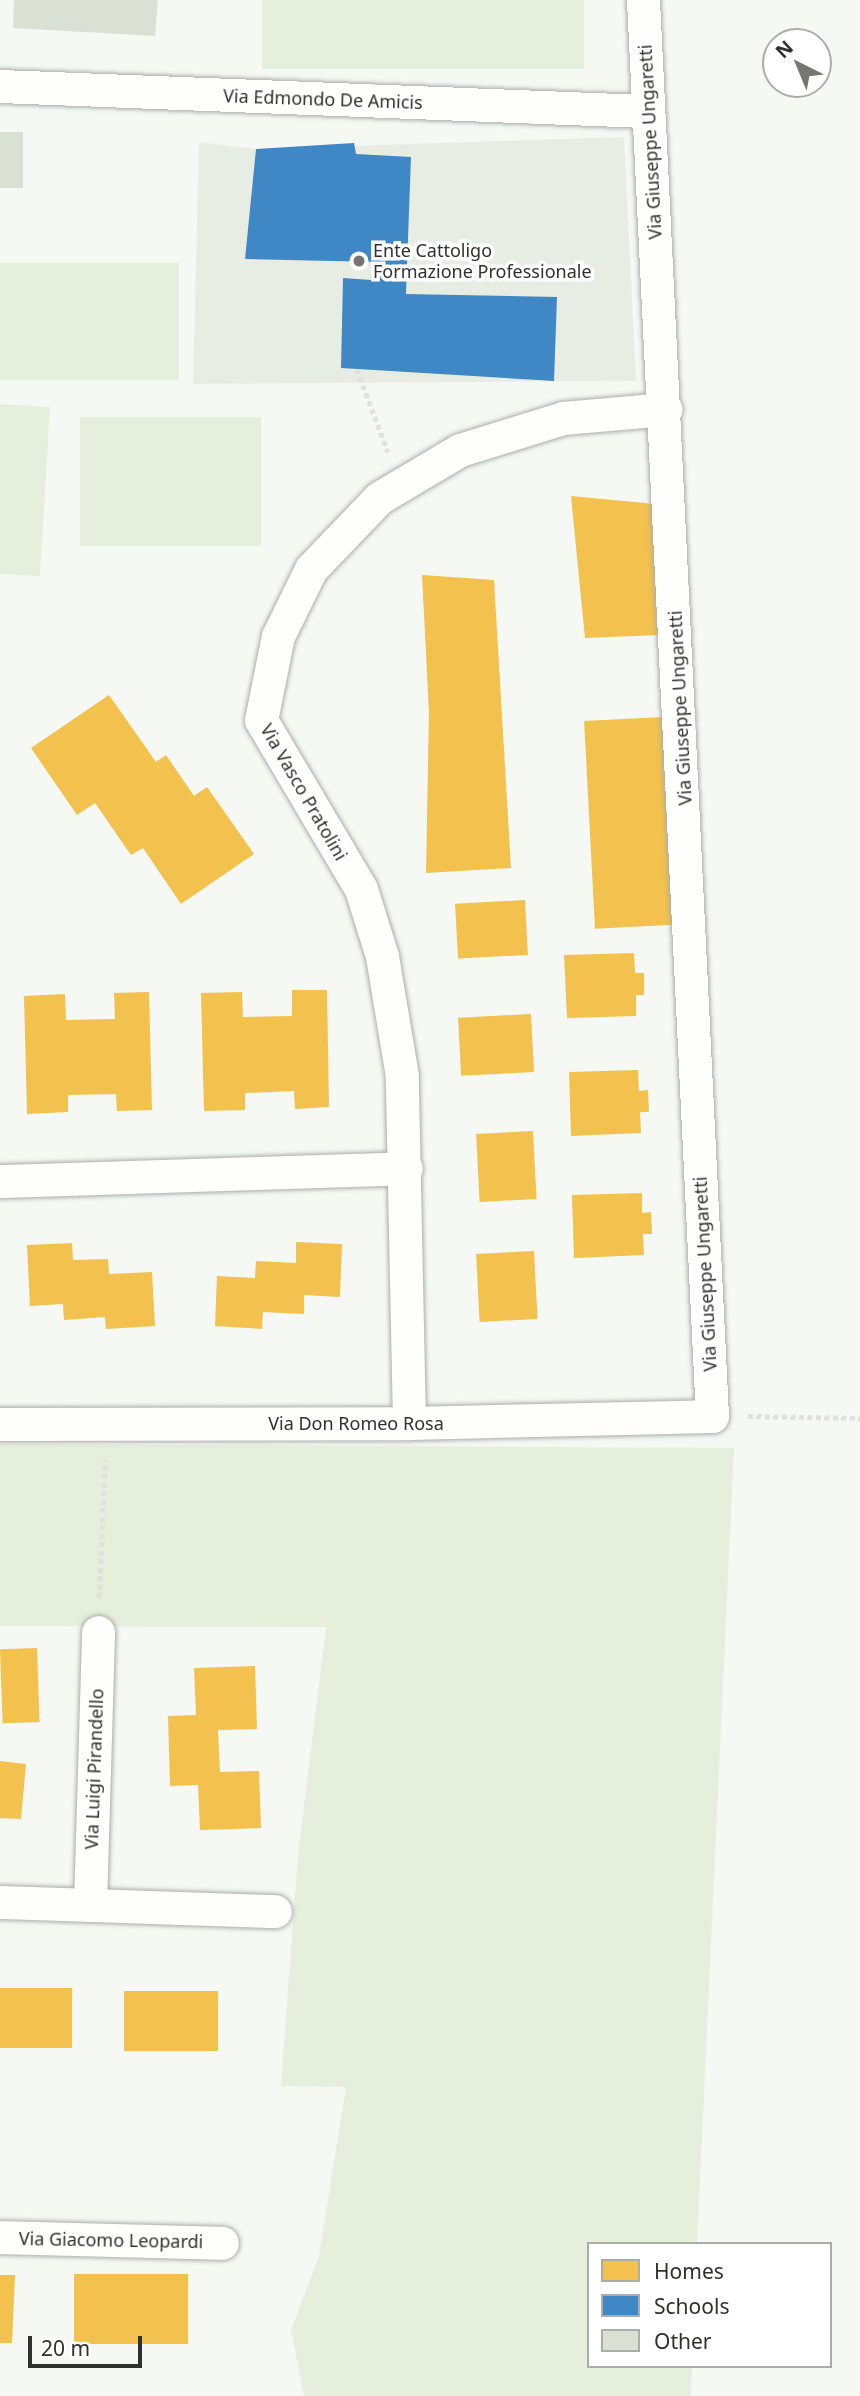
<!DOCTYPE html>
<html>
<head>
<meta charset="utf-8">
<style>
  body { margin:0 }
  #map { position:relative; width:860px; height:2396px; overflow:hidden; background:#f6f8f4; font-family:"Noto Sans",sans-serif }
  div>[style] { position:absolute }
  .built>* { inset:0; background:#e8ede3 }
  .green>* { inset:0; background:#e6efdb; transform-origin:0 0 }
  .homes>* { inset:0; background:#f2c14e; transform-origin:0 0 }
  .schools>* { inset:0; background:#3f88c5 }
  .building>* { inset:0; background:#dbe0d5; transform-origin:0 0 }
  .path>* { height:4.5px; margin-top:-2.25px; transform-origin:0; background:repeating-linear-gradient(90deg,#e0e0e0 0 5px,transparent 0 8.5px) }
  .roads { filter:drop-shadow(0 0 2px #acadaa) drop-shadow(0 0 2px #acadaa) }
  .street>* { height:33px; margin:-16.5px; padding:0 16.5px; transform-origin:16.5px; border-radius:16.5px; background:#fefefd }
  .dots>* { width:19px; height:19px; translate:-50% -50%; box-sizing:border-box; border:4px solid #fff; border-radius:50% }
  span { translate:-50% -50%; white-space:nowrap; text-align:center; line-height:1.15; -webkit-text-stroke:7px #fff; paint-order:stroke }
  .street-label { font-size:18px; color:#30312e }
  .poi-label { font-size:18px; color:#30312e }
  .left { translate:0 -50%; text-align:left }
  .legend { position:absolute; left:587px; top:2242px; width:245px; height:126px; box-sizing:border-box; background:#fff; border:2px solid #acadab; margin:0; padding:9px 12px; list-style:none; font-size:21px; color:#30312e }
  .legend li { display:flex; align-items:center; gap:14px; height:35px }
  .legend b { width:35px; border:2px solid #acadab }
  .north { position:absolute; left:762px; top:28px; width:70px; height:70px; box-sizing:border-box; background:#fff; border:2px solid #acadab; border-radius:50%; rotate:317deg; font-size:19px; font-weight:700; line-height:28px; text-align:center; color:#30312e }
  .north::after { content:''; display:block; margin:auto; width:24px; height:32px; background:#757773; clip-path:polygon(50% 0,100% 100%,50% 72%,0 100%) }
  .scale { position:absolute; left:28px; top:2336px; width:114px; height:32px; box-sizing:border-box; border:4px solid #30312e; border-top:0; padding-left:9px; font-size:21px; line-height:24px; white-space:nowrap; color:#30312e; -webkit-text-stroke:5px #fff; paint-order:stroke }
</style>
</head>
<body>
<div id="map">
  <div class="built">
    <i style="clip-path:polygon(624px 137px,636px 381px,193px 384px,199px 142px,256px 149px)"></i>
  </div>
  <div class="green">
    <i style="left:262px;top:0;width:322px;height:69px"></i>
    <i style="left:0;top:263px;width:179px;height:117px"></i>
    <i style="clip-path:polygon(0 404px,50px 407px,40px 576px,0 574px)"></i>
    <i style="left:80px;top:417px;width:181px;height:129px"></i>
    <i style="clip-path:polygon(0 1444px,734px 1448px,697px 2244px,589px 2244px,589px 2366px,692px 2366px,691px 2396px,304px 2396px,291px 2330px,319px 2256px,346px 2087px,281px 2086px,298px 1855px,326px 1627px,0 1626px)"></i>
  </div>
  <div class="homes">
    <i style="clip-path:polygon(571px 496px,655px 504px,659px 635px,585px 638px)"></i>
    <i style="clip-path:polygon(422px 575px,494px 580px,511px 868px,426px 873px,429px 713px)"></i>
    <i style="clip-path:polygon(109px 695px,156px 762px,166px 755px,194px 796px,207px 787px,254px 854px,181px 904px,143px 848px,131px 855px,95px 803px,77px 815px,31px 748px)"></i>
    <i style="left:662px;top:717px;width:208px;height:78px;rotate:87deg"></i>
    <i style="left:525px;top:900px;width:55px;height:70px;rotate:87deg"></i>
    <i style="clip-path:polygon(634px 953px,635px 973px,644px 973px,644px 995px,636px 995px,636px 1016px,567px 1018px,564px 955px)"></i>
    <i style="clip-path:polygon(292px 990px,327px 990px,329px 1107px,295px 1109px,294px 1091px,245px 1093px,245px 1110px,204px 1111px,201px 993px,242px 992px,243px 1017px,292px 1016px)"></i>
    <i style="clip-path:polygon(149px 992px,152px 1110px,117px 1111px,116px 1094px,68px 1095px,68px 1112px,27px 1114px,24px 996px,65px 994px,66px 1020px,115px 1019px,114px 993px)"></i>
    <i style="left:531px;top:1014px;width:58px;height:73px;rotate:87deg"></i>
    <i style="clip-path:polygon(638px 1070px,639px 1091px,648px 1090px,649px 1112px,640px 1112px,641px 1133px,571px 1136px,569px 1072px)"></i>
    <i style="left:533px;top:1131px;width:68px;height:57px;rotate:87deg"></i>
    <i style="clip-path:polygon(642px 1193px,642px 1213px,651px 1212px,652px 1234px,643px 1234px,644px 1255px,574px 1258px,572px 1195px)"></i>
    <i style="clip-path:polygon(296px 1242px,342px 1244px,340px 1297px,304px 1295px,304px 1314px,263px 1312px,262px 1329px,215px 1326px,217px 1276px,255px 1278px,256px 1261px,296px 1263px)"></i>
    <i style="clip-path:polygon(72px 1243px,73px 1260px,108px 1259px,109px 1274px,152px 1272px,155px 1326px,106px 1329px,105px 1317px,64px 1320px,63px 1304px,30px 1306px,27px 1245px)"></i>
    <i style="left:534px;top:1251px;width:68px;height:58px;rotate:87deg"></i>
    <i style="left:37px;top:1648px;width:74px;height:37px;rotate:88deg"></i>
    <i style="clip-path:polygon(255px 1666px,257px 1729px,218px 1730px,220px 1772px,259px 1771px,261px 1828px,200px 1830px,198px 1785px,170px 1786px,168px 1716px,196px 1715px,194px 1668px)"></i>
    <i style="clip-path:polygon(0 1761px,26px 1764px,21px 1819px,0 1818px)"></i>
    <i style="left:72px;top:1988px;width:60px;height:72px;rotate:90deg"></i>
    <i style="left:218px;top:1991px;width:60px;height:94px;rotate:90deg"></i>
    <i style="left:74px;top:2274px;width:114px;height:70px"></i>
    <i style="clip-path:polygon(0 2275px,15px 2275px,12px 2343px,0 2343px)"></i>
  </div>
  <div class="schools">
    <i style="clip-path:polygon(354px 143px,356px 154px,411px 157px,406px 294px,557px 297px,554px 381px,341px 368px,343px 278px,371px 280px,377px 262px,245px 259px,256px 149px)"></i>
  </div>
  <div class="building">
    <i style="clip-path:polygon(14px 0,158px 0,155px 36px,13px 28px)"></i>
    <i style="left:0;top:132px;width:23px;height:56px"></i>
  </div>
  <div class="path">
    <i style="left:357px;top:369px;width:89px;rotate:69.5deg"></i>
    <i style="left:748px;top:1416px;width:112px;rotate:1deg"></i>
    <i style="left:99px;top:1598px;width:138px;rotate:-87.5deg"></i>
  </div>
  <div class="roads">
    <div class="street">
      <i style="left:0;top:86px;width:646px;rotate:2.22deg"></i>
      <i style="left:0;top:1181px;width:406px;rotate:-1.8deg"></i>
      <i style="left:409px;top:1423px;width:347px;rotate:-91.2deg"></i>
      <i style="left:402px;top:1076px;width:122px;rotate:-99.5deg"></i>
      <i style="left:382px;top:956px;width:70px;rotate:-107.4deg"></i>
      <i style="left:361px;top:889px;width:196px;rotate:-120.6deg"></i>
      <i style="left:261px;top:720px;width:86px;rotate:-78.6deg"></i>
      <i style="left:278px;top:636px;width:75px;rotate:-63.8deg"></i>
      <i style="left:311px;top:569px;width:98px;rotate:-46.2deg"></i>
      <i style="left:379px;top:498px;width:94px;rotate:-30.7deg"></i>
      <i style="left:460px;top:450px;width:108px;rotate:-17.3deg"></i>
      <i style="left:563px;top:418px;width:103px;rotate:-5deg"></i>
      <i style="left:0;top:1424px;width:409px;rotate:-0.1deg"></i>
      <i style="left:409px;top:1423px;width:303px;rotate:-1.3deg"></i>
      <i style="left:712px;top:1416px;width:1418px;rotate:-92.79deg"></i>
      <i style="left:0;top:1902px;width:275px;rotate:1.9deg"></i>
      <i style="left:90px;top:1905px;width:273px;rotate:-88.3deg"></i>
      <i style="left:0;top:2237px;width:222px;rotate:1.5deg"></i>
    </div>
  </div>
  <div class="dots">
    <i style="left:359px;top:261px;background:#757773"></i>
  </div>
  <div class="street-label">
    <span style="left:323px;top:99px;rotate:2deg">Via Edmondo De Amicis</span>
    <span style="left:650px;top:142px;rotate:-93deg">Via Giuseppe Ungaretti</span>
    <span style="left:680px;top:708px;rotate:-93deg">Via Giuseppe Ungaretti</span>
    <span style="left:304px;top:792px;rotate:60deg">Via Vasco Pratolini</span>
    <span style="left:705px;top:1274px;rotate:-93deg">Via Giuseppe Ungaretti</span>
    <span style="left:356px;top:1423px">Via Don Romeo Rosa</span>
    <span style="left:94px;top:1769px;rotate:-88deg">Via Luigi Pirandello</span>
    <span style="left:111px;top:2240px;rotate:1deg">Via Giacomo Leopardi</span>
  </div>
  <div class="poi-label">
    <span class="left" style="left:373px;top:261px">Ente Cattoligo<br>Formazione Professionale</span>
  </div>
  <ul class="legend">
  <li><b style="height:19px;background:#f2c14e"></b>Homes</li>
  <li><b style="height:19px;background:#3f88c5"></b>Schools</li>
  <li><b style="height:19px;background:#dbe0d5"></b>Other</li>
  </ul>
  <div class="north">N</div>
  <div class="scale">20 m</div>
</div>
</body>
</html>
